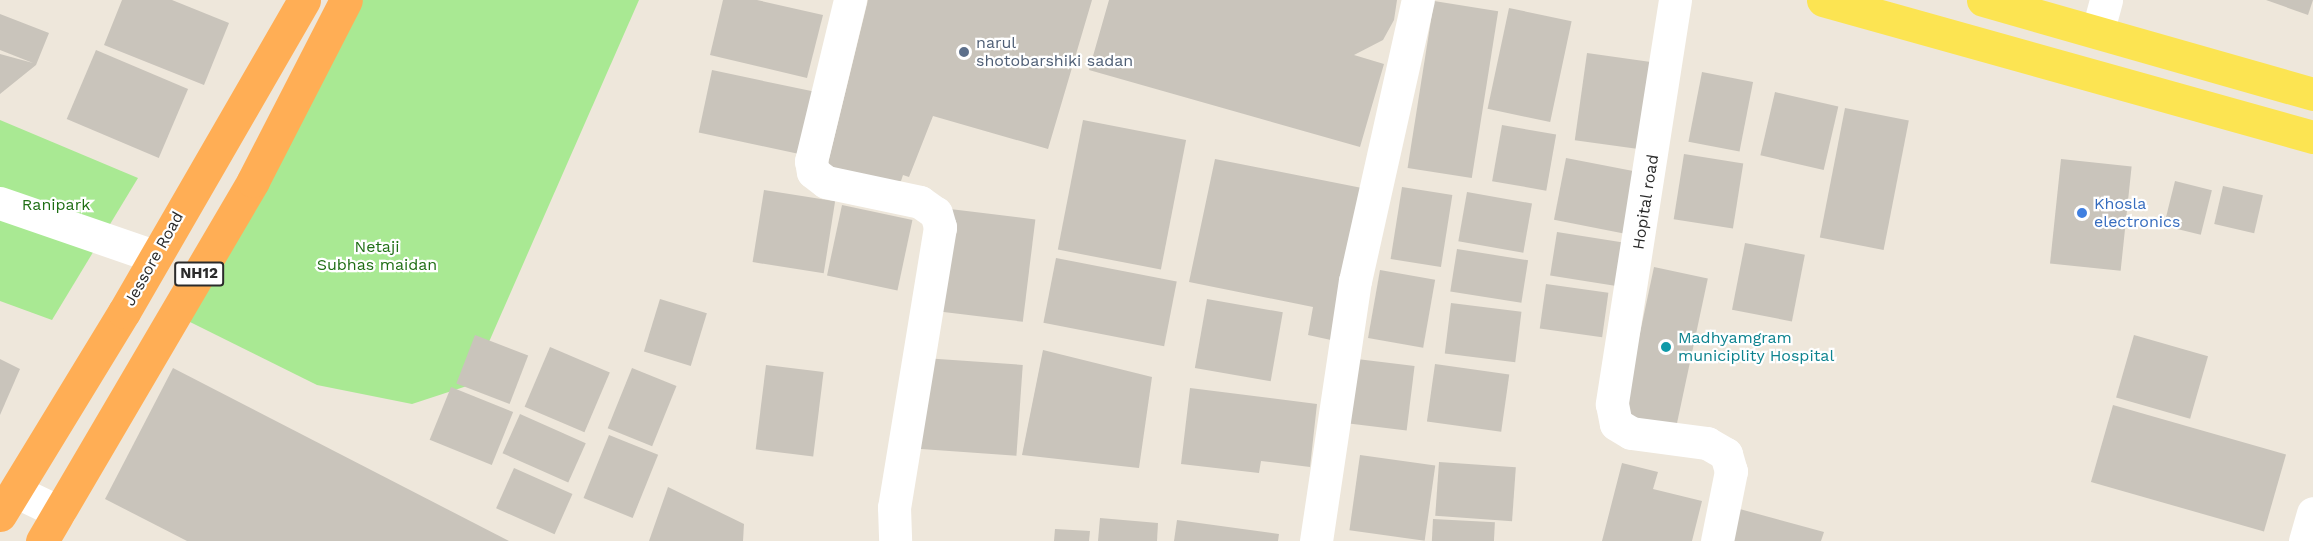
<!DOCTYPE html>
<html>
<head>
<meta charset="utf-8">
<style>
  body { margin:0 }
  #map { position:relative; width:2313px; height:541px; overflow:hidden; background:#eee7db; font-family:"Work Sans",sans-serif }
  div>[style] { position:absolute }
  .green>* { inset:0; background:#a9e993 }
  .building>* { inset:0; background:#c9c4bb; transform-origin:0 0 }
  .minor>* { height:33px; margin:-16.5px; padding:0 16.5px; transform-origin:16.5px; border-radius:16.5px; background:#fff }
  .major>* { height:33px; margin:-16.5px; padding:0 16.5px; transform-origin:16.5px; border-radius:16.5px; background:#fce452 }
  .highway>* { height:33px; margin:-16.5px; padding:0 16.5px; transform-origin:16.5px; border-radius:16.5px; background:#ffae55 }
  .dots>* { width:16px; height:16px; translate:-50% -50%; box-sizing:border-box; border:3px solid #fff; border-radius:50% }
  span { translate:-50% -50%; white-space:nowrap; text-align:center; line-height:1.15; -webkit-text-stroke:4.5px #fff; paint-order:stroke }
  .shield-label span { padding:2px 4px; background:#fff; border:2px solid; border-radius:4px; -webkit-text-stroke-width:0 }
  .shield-label { font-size:15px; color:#2b2b2b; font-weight:700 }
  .service-label { font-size:16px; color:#4e5e75 }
  .left { translate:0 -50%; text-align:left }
  .street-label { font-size:16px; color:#2b2b2b }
  .shop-label { font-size:16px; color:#366cbe }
  .park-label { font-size:16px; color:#1f6e14 }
  .culture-label { font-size:16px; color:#0d838f }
</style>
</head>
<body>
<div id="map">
  <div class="green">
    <i style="clip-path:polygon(359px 0,639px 0,470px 385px,412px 404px,317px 385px,188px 321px)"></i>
    <i style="clip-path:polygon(0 120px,138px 178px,52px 320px,0 301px)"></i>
  </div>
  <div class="building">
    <i style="clip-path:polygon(122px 0,172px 0,229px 23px,204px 85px,104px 45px)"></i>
    <i style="clip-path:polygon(723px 0,757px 0,823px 15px,807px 78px,710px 55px)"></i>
    <i style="clip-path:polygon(868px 0,1092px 0,1048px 149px,933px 116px,909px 177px,903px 175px,901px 181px,886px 183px,827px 167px)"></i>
    <i style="clip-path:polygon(1109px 0,1397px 0,1394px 20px,1383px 40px,1354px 55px,1384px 64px,1360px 147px,1089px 70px)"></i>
    <i style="clip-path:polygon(2266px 0,2313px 0,2308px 15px)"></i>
    <i style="left:1434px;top:1px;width:65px;height:169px;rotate:9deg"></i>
    <i style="left:1509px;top:8px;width:64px;height:103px;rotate:12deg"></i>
    <i style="clip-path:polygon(0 14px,49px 33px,36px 65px,0 94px,0 54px,33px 63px,0 50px)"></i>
    <i style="left:96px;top:50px;width:100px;height:75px;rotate:23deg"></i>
    <i style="left:1587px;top:53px;width:68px;height:88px;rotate:8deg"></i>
    <i style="left:712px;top:70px;width:104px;height:64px;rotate:12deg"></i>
    <i style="left:1702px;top:72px;width:52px;height:71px;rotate:11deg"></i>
    <i style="left:1775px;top:92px;width:65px;height:65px;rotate:13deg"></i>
    <i style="left:1845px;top:108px;width:65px;height:132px;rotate:11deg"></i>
    <i style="left:1083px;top:120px;width:105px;height:132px;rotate:11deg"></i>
    <i style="left:1502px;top:125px;width:55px;height:57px;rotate:10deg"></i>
    <i style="left:1684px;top:154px;width:60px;height:66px;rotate:9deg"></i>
    <i style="left:1566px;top:158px;width:75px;height:63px;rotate:11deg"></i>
    <i style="clip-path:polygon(1215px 159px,1362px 188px,1331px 340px,1308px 335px,1313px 307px,1189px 282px)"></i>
    <i style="left:2061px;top:159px;width:71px;height:105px;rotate:6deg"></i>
    <i style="left:2175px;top:181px;width:38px;height:46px;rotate:14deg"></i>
    <i style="left:2223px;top:186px;width:41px;height:39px;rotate:13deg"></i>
    <i style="left:1402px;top:187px;width:51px;height:73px;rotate:9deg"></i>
    <i style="left:764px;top:190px;width:72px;height:73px;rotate:9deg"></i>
    <i style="left:1467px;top:192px;width:66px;height:50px;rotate:10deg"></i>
    <i style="left:842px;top:205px;width:72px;height:72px;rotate:12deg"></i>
    <i style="left:950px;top:209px;width:86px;height:103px;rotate:7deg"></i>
    <i style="left:1557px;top:232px;width:67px;height:44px;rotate:9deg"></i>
    <i style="left:1745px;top:243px;width:61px;height:68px;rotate:11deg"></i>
    <i style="left:1457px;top:249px;width:72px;height:43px;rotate:9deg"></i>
    <i style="left:1056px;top:258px;width:123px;height:66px;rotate:11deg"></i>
    <i style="left:1654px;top:267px;width:55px;height:152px;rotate:12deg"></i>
    <i style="left:1380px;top:270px;width:56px;height:69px;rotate:10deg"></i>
    <i style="left:1546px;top:284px;width:63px;height:45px;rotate:8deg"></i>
    <i style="left:660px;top:299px;width:49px;height:55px;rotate:17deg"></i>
    <i style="left:1207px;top:299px;width:77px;height:70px;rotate:10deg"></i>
    <i style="left:1451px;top:303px;width:71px;height:51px;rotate:7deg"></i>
    <i style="left:475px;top:335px;width:57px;height:52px;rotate:21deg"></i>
    <i style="left:2134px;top:335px;width:77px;height:65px;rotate:16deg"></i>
    <i style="left:550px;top:347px;width:65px;height:65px;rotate:23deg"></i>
    <i style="clip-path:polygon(1043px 350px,1152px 377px,1139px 468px,1022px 455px)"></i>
    <i style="left:924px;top:358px;width:99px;height:91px;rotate:4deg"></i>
    <i style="clip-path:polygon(0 359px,20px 369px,0 415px)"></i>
    <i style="left:1357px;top:359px;width:58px;height:65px;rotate:7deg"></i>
    <i style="left:1435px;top:364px;width:75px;height:58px;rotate:8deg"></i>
    <i style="left:766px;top:365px;width:58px;height:85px;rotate:7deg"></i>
    <i style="clip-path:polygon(173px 368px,509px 541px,187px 541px,105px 499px)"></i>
    <i style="left:632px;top:368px;width:48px;height:65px;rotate:22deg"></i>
    <i style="left:451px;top:387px;width:67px;height:57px;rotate:22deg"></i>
    <i style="clip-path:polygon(1190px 388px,1317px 404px,1310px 467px,1261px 461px,1259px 473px,1181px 464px)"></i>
    <i style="left:2113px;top:405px;width:180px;height:80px;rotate:16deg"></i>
    <i style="left:520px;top:414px;width:72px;height:43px;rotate:24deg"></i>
    <i style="left:609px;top:435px;width:53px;height:68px;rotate:22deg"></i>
    <i style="left:1360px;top:455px;width:76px;height:76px;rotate:8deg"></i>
    <i style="left:1439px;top:462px;width:77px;height:54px;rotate:4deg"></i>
    <i style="clip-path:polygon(1622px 463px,1658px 472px,1653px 489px,1702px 501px,1692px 541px,1602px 541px)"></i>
    <i style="left:514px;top:468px;width:64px;height:44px;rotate:24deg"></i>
    <i style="clip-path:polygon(668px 487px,744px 524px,743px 541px,649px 541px)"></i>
    <i style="clip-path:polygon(1736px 508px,1824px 532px,1821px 541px,1727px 541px)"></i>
    <i style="clip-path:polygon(1100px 518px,1158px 523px,1157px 541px,1098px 541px)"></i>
    <i style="left:1433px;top:519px;width:62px;height:22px;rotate:3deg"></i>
    <i style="clip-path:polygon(1177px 520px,1279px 534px,1278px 541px,1174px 541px)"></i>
    <i style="clip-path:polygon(1055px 529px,1090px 531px,1089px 541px,1054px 541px)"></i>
  </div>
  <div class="minor">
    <i style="left:850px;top:0;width:166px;rotate:103.6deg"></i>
    <i style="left:811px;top:161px;width:11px;rotate:80deg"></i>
    <i style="left:813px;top:172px;width:16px;rotate:38deg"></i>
    <i style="left:826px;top:182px;width:96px;rotate:12deg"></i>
    <i style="left:920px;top:202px;width:19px;rotate:35deg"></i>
    <i style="left:936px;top:213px;width:15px;rotate:74deg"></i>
    <i style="left:940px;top:227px;width:284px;rotate:99.3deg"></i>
    <i style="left:894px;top:507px;width:34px;rotate:88deg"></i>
    <i style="left:1675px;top:0;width:409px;rotate:98.9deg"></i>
    <i style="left:1612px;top:404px;width:20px;rotate:79deg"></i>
    <i style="left:1616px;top:424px;width:17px;rotate:31deg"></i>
    <i style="left:1631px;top:433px;width:77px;rotate:7.5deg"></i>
    <i style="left:1707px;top:443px;width:22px;rotate:30deg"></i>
    <i style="left:1726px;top:454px;width:18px;rotate:74deg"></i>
    <i style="left:1731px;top:471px;width:71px;rotate:101.3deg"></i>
    <i style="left:2098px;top:30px;width:31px;rotate:-75deg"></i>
    <i style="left:0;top:203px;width:163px;rotate:19deg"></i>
    <i style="left:15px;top:491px;width:49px;rotate:25.5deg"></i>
    <i style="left:1316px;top:541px;width:263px;rotate:-81.5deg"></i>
    <i style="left:1355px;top:281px;width:288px;rotate:-77.4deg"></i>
    <i style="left:2305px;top:541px;width:29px;rotate:-74deg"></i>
  </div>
  <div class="major">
    <i style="left:1823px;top:0;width:509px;rotate:15.62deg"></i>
    <i style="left:1983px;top:0;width:343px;rotate:15.9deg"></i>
  </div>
  <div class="highway">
    <i style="left:0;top:515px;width:238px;rotate:-58.6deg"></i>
    <i style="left:124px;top:312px;width:360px;rotate:-60deg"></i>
    <i style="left:42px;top:541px;width:417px;rotate:-59.6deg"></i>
    <i style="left:253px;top:181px;width:203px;rotate:-62.8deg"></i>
  </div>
  <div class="dots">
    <i style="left:964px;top:52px;background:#5c6f8a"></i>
    <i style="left:2082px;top:213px;background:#3f7fe0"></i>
    <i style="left:1666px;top:347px;background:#0f9aa8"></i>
  </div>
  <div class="shield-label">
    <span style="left:199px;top:274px">NH12</span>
  </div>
  <div class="service-label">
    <span class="left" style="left:976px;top:52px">narul<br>shotobarshiki sadan</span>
  </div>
  <div class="street-label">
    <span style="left:1646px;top:202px;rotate:-81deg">Hopital road</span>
    <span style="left:154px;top:259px;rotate:-61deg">Jessore Road</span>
  </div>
  <div class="shop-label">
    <span class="left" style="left:2094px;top:213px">Khosla<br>electronics</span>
  </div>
  <div class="park-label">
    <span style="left:56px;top:205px">Ranipark</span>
    <span style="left:377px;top:256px">Netaji<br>Subhas maidan</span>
  </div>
  <div class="culture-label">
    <span class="left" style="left:1678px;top:347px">Madhyamgram<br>municiplity Hospital</span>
  </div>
</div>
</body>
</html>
